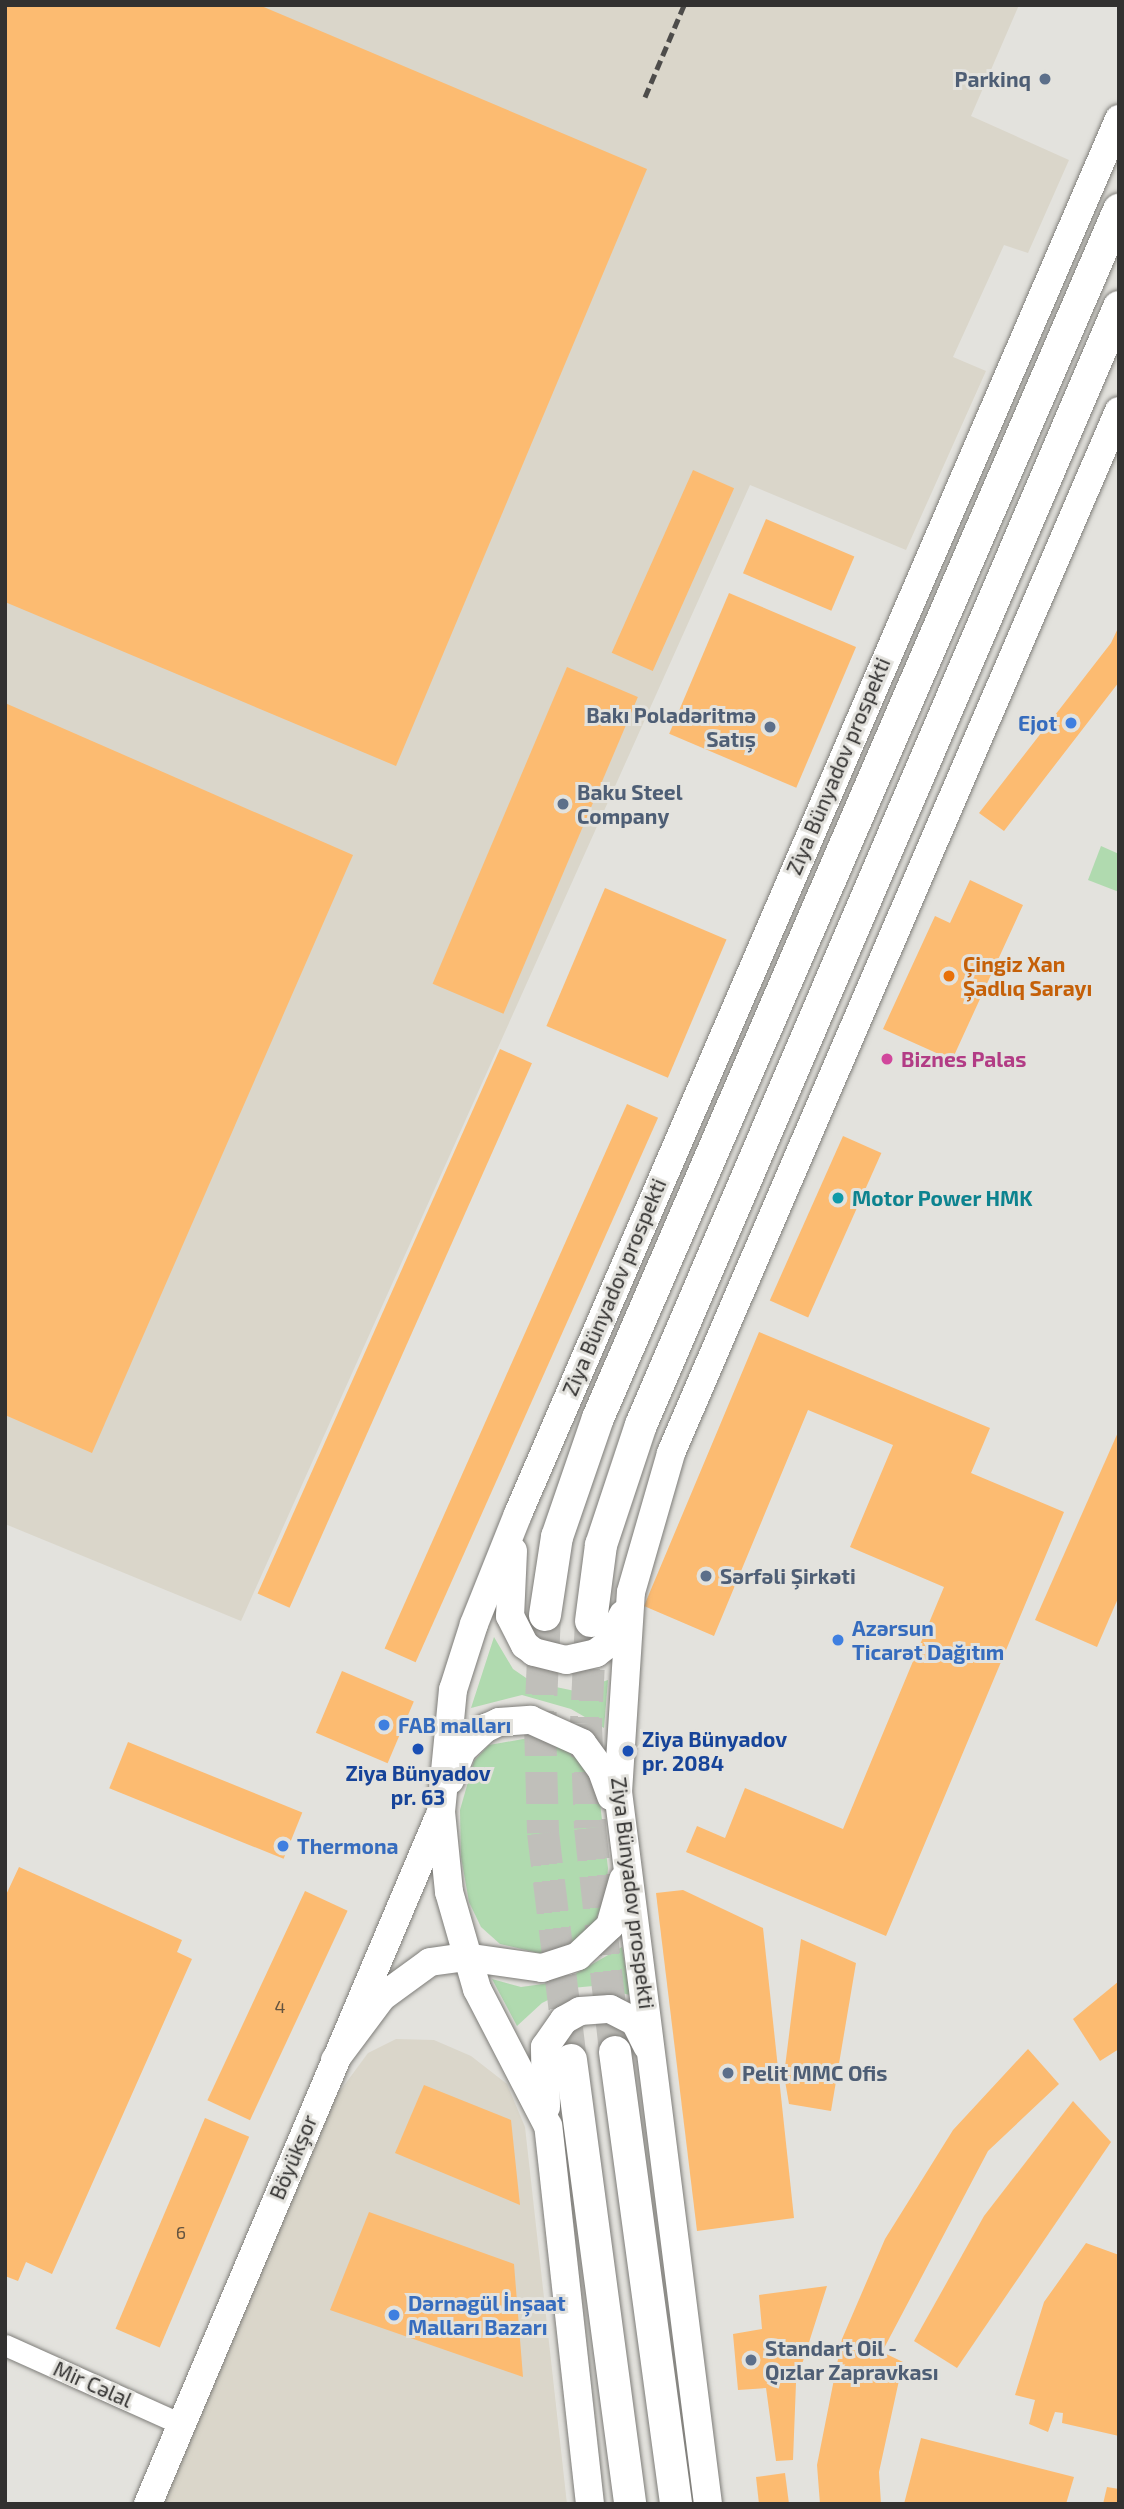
<!DOCTYPE html>
<html>
<head>
<meta charset="utf-8">
<style>
  body { margin:0 }
  #map { position:relative; width:1124px; height:2509px; overflow:hidden; background:#e3e2dd; font-family:"Exo 2",sans-serif }
  div>[style] { position:absolute }
  .built>* { inset:0; background:#dad6ca }
  .green>* { inset:0; background:#b0daaf }
  .building>* { inset:0; background:#fcbb71; transform-origin:0 0 }
  .primary-tunnel>* { height:32px; margin-top:-16px; transform-origin:0; background:repeating-linear-gradient(90deg,#c0bfba 0 32px,transparent 0 48px) }
  .roads { filter:drop-shadow(0 0 2px #7e7d79) drop-shadow(0 0 2px #7e7d79) }
  .street>* { height:21px; margin:-10.5px; padding:0 10.5px; transform-origin:10.5px; border-radius:10.5px; background:#fff }
  .secondary>* { height:28px; margin:-14px; padding:0 14px; transform-origin:14px; border-radius:14px; background:#fff }
  .primary>* { height:32px; margin:-16px; padding:0 16px; transform-origin:16px; border-radius:16px; background:#fff }
  .rail>* { height:5px; margin-top:-2.5px; transform-origin:0; background:repeating-linear-gradient(90deg,#4d4c4a 0 10px,transparent 0 15px) }
  .dots>* { width:19px; height:19px; translate:-50% -50%; box-sizing:border-box; border:4px solid #e3e2dd; border-radius:50% }
  span { translate:-50% -50%; white-space:nowrap; text-align:center; line-height:1.15; -webkit-text-stroke:6px #e3e2dd; paint-order:stroke }
  .number-label { font-size:18px; color:#645440 }
  .number-label span { -webkit-text-stroke-width:0 }
  .service-label { font-size:21px; color:#4e5e75; font-weight:700 }
  .right { translate:-100% -50%; text-align:right }
  .left { translate:0 -50%; text-align:left }
  .shop-label { font-size:21px; color:#366cbe; font-weight:700 }
  .street-label { font-size:21px; color:#323130 }
  .food-label { font-size:21px; color:#c56008; font-weight:700 }
  .hotel-label { font-size:21px; color:#b23c85; font-weight:700 }
  .culture-label { font-size:21px; color:#0d838f; font-weight:700 }
  .transit-label { font-size:21px; color:#164399; font-weight:700 }
  .frame { position:absolute; inset:0; border:7px solid #323130; pointer-events:none }
</style>
</head>
<body>
<div id="map">
  <div class="built">
    <i style="clip-path:polygon(5px 5px,1019px 5px,971px 116px,1069px 160px,1028px 253px,1004px 245px,953px 357px,986px 371px,906px 550px,750px 485px,241px 1621px,5px 1524px)"></i>
    <i style="clip-path:polygon(396px 2039px,434px 2040px,471px 2056px,507px 2084px,525px 2127px,567px 2504px,163px 2504px,329px 2106px,368px 2053px)"></i>
  </div>
  <div class="green">
    <i style="clip-path:polygon(1101px 846px,1119px 854px,1119px 892px,1088px 880px)"></i>
    <i style="clip-path:polygon(494px 1637px,513px 1669px,532px 1682px,575px 1691px,608px 1680px,604px 1728px,571px 1709px,522px 1695px,471px 1708px)"></i>
    <i style="clip-path:polygon(540px 1736px,573px 1750px,591px 1773px,599px 1795px,608px 1868px,606px 1893px,594px 1925px,581px 1941px,543px 1954px,500px 1944px,481px 1927px,469px 1902px,461px 1857px,460px 1810px,474px 1761px,489px 1745px)"></i>
    <i style="clip-path:polygon(622px 1947px,630px 1995px,593px 1986px,572px 1988px,542px 2003px,517px 2026px,492px 1979px,521px 1987px,543px 1984px,570px 1977px)"></i>
  </div>
  <div class="building">
    <i style="clip-path:polygon(5px 5px,259px 5px,647px 169px,396px 766px,5px 602px)"></i>
    <i style="left:693px;top:470px;width:45px;height:200px;rotate:24deg"></i>
    <i style="left:766px;top:519px;width:96px;height:59px;rotate:23deg"></i>
    <i style="left:729px;top:593px;width:138px;height:153px;rotate:23deg"></i>
    <i style="clip-path:polygon(1119px 626px,1119px 682px,1004px 831px,979px 813px,1111px 643px)"></i>
    <i style="left:567px;top:667px;width:77px;height:344px;rotate:23deg"></i>
    <i style="clip-path:polygon(5px 703px,353px 855px,92px 1453px,5px 1415px)"></i>
    <i style="clip-path:polygon(970px 880px,1023px 905px,952px 1060px,883px 1029px,935px 916px,950px 923px)"></i>
    <i style="left:605px;top:888px;width:132px;height:150px;rotate:23deg"></i>
    <i style="left:500px;top:1049px;width:35px;height:596px;rotate:24deg"></i>
    <i style="left:627px;top:1104px;width:34px;height:596px;rotate:24deg"></i>
    <i style="left:843px;top:1136px;width:42px;height:180px;rotate:24deg"></i>
    <i style="clip-path:polygon(759px 1332px,990px 1428px,971px 1473px,1064px 1512px,886px 1936px,686px 1852px,697px 1826px,725px 1838px,745px 1788px,843px 1829px,944px 1587px,850px 1547px,893px 1445px,808px 1410px,714px 1636px,644px 1606px)"></i>
    <i style="clip-path:polygon(1119px 1430px,1119px 1596px,1097px 1647px,1035px 1620px)"></i>
    <i style="left:342px;top:1671px;width:78px;height:67px;rotate:23deg"></i>
    <i style="left:128px;top:1742px;width:188px;height:50px;rotate:22deg"></i>
    <i style="clip-path:polygon(19px 1867px,182px 1940px,177px 1952px,192px 1959px,52px 2274px,26px 2262px,18px 2281px,5px 2276px,5px 1897px)"></i>
    <i style="clip-path:polygon(683px 1890px,763px 1928px,794px 2218px,697px 2231px,656px 1893px)"></i>
    <i style="left:305px;top:1891px;width:47px;height:231px;rotate:25deg"></i>
    <i style="clip-path:polygon(801px 1939px,856px 1963px,831px 2111px,789px 2104px,784px 2075px)"></i>
    <i style="clip-path:polygon(1119px 1981px,1119px 2049px,1100px 2061px,1073px 2019px)"></i>
    <i style="clip-path:polygon(1028px 2049px,1059px 2084px,988px 2151px,882px 2352px,903px 2362px,879px 2472px,881px 2504px,820px 2504px,817px 2465px,842px 2339px,885px 2239px,953px 2130px)"></i>
    <i style="clip-path:polygon(424px 2085px,511px 2120px,520px 2205px,395px 2153px)"></i>
    <i style="clip-path:polygon(1073px 2101px,1111px 2142px,957px 2368px,914px 2341px,984px 2216px)"></i>
    <i style="left:205px;top:2118px;width:48px;height:229px;rotate:23deg"></i>
    <i style="clip-path:polygon(369px 2212px,514px 2264px,523px 2377px,330px 2310px)"></i>
    <i style="clip-path:polygon(1086px 2243px,1119px 2255px,1119px 2436px,1062px 2423px,1063px 2413px,1055px 2412px,1048px 2432px,1029px 2424px,1035px 2400px,1015px 2395px,1044px 2302px)"></i>
    <i style="clip-path:polygon(827px 2286px,796px 2383px,793px 2460px,776px 2461px,766px 2388px,738px 2390px,733px 2334px,762px 2329px,759px 2295px)"></i>
    <i style="clip-path:polygon(921px 2438px,1074px 2477px,1066px 2504px,904px 2504px)"></i>
    <i style="clip-path:polygon(785px 2473px,789px 2504px,759px 2504px,756px 2477px)"></i>
    <i style="clip-path:polygon(1107px 2487px,1119px 2489px,1119px 2504px,1103px 2504px)"></i>
  </div>
  <div class="primary-tunnel">
    <i style="left:545px;top:1615px;width:109px;rotate:92.6deg"></i>
    <i style="left:540px;top:1724px;width:109px;rotate:88.4deg"></i>
    <i style="left:543px;top:1833px;width:229px;rotate:83deg"></i>
    <i style="left:591px;top:1621px;width:103px;rotate:92.8deg"></i>
    <i style="left:586px;top:1724px;width:104px;rotate:87.8deg"></i>
    <i style="left:590px;top:1828px;width:225px;rotate:83.6deg"></i>
  </div>
  <div class="roads">
    <div class="street">
      <i style="left:5px;top:2345px;width:193px;rotate:24.2deg"></i>
    </div>
    <div class="secondary">
      <i style="left:513px;top:1551px;width:65px;rotate:92.6deg"></i>
      <i style="left:510px;top:1616px;width:33px;rotate:63deg"></i>
      <i style="left:525px;top:1645px;width:11px;rotate:38deg"></i>
      <i style="left:534px;top:1652px;width:33px;rotate:14deg"></i>
      <i style="left:566px;top:1660px;width:31px;rotate:-13deg"></i>
      <i style="left:596px;top:1653px;width:15px;rotate:-37deg"></i>
      <i style="left:608px;top:1644px;width:33px;rotate:-63deg"></i>
      <i style="left:450px;top:1780px;width:32px;rotate:-68deg"></i>
      <i style="left:462px;top:1750px;width:33px;rotate:-43deg"></i>
      <i style="left:486px;top:1728px;width:14px;rotate:-25deg"></i>
      <i style="left:499px;top:1722px;width:32px;rotate:-4deg"></i>
      <i style="left:531px;top:1720px;width:56px;rotate:24.3deg"></i>
      <i style="left:582px;top:1743px;width:34px;rotate:54deg"></i>
      <i style="left:602px;top:1771px;width:27px;rotate:70deg"></i>
      <i style="left:335px;top:2060px;width:79px;rotate:-53.3deg"></i>
      <i style="left:382px;top:1997px;width:59px;rotate:-36.1deg"></i>
      <i style="left:430px;top:1962px;width:35px;rotate:-8deg"></i>
      <i style="left:465px;top:1957px;width:78px;rotate:8.1deg"></i>
      <i style="left:542px;top:1968px;width:38px;rotate:-18deg"></i>
      <i style="left:578px;top:1956px;width:44px;rotate:-43.2deg"></i>
      <i style="left:610px;top:1926px;width:48px;rotate:-74.2deg"></i>
      <i style="left:546px;top:2107px;width:60px;rotate:-91deg"></i>
      <i style="left:545px;top:2047px;width:33px;rotate:-55deg"></i>
      <i style="left:564px;top:2020px;width:18px;rotate:-29deg"></i>
      <i style="left:580px;top:2011px;width:30px;rotate:-4deg"></i>
      <i style="left:610px;top:2009px;width:28px;rotate:27deg"></i>
      <i style="left:635px;top:2022px;width:27px;rotate:63deg"></i>
      <i style="left:148px;top:2504px;width:744px;rotate:-67.05deg"></i>
      <i style="left:590px;top:2504px;width:380px;rotate:-96.3deg"></i>
      <i style="left:548px;top:2126px;width:154px;rotate:-117.4deg"></i>
      <i style="left:477px;top:1989px;width:101px;rotate:-106.1deg"></i>
      <i style="left:449px;top:1892px;width:80px;rotate:-95.7deg"></i>
      <i style="left:441px;top:1812px;width:123px;rotate:-84.4deg"></i>
      <i style="left:453px;top:1690px;width:69px;rotate:-72.3deg"></i>
      <i style="left:474px;top:1624px;width:118px;rotate:-68.2deg"></i>
      <i style="left:518px;top:1514px;width:1519px;rotate:-66.69deg"></i>
      <i style="left:708px;top:2504px;width:718px;rotate:-97.2deg"></i>
      <i style="left:618px;top:1792px;width:200px;rotate:-86.3deg"></i>
      <i style="left:631px;top:1592px;width:145px;rotate:-73.9deg"></i>
      <i style="left:671px;top:1453px;width:1134px;rotate:-66.74deg"></i>
    </div>
    <div class="primary">
      <i style="left:545px;top:1615px;width:79px;rotate:-81.3deg"></i>
      <i style="left:557px;top:1537px;width:126px;rotate:-71deg"></i>
      <i style="left:598px;top:1418px;width:1316px;rotate:-66.67deg"></i>
      <i style="left:591px;top:1621px;width:77px;rotate:-82.5deg"></i>
      <i style="left:601px;top:1545px;width:126px;rotate:-71.6deg"></i>
      <i style="left:641px;top:1425px;width:1216px;rotate:-66.85deg"></i>
      <i style="left:615px;top:2052px;width:456px;rotate:82.3deg"></i>
      <i style="left:571px;top:2060px;width:448px;rotate:82.4deg"></i>
    </div>
  </div>
  <div class="rail">
    <i style="left:645px;top:97px;width:100px;rotate:-67deg"></i>
  </div>
  <div class="dots">
    <i style="left:1045px;top:79px;background:#5c6f8a"></i>
    <i style="left:1071px;top:723px;background:#3f7fe0"></i>
    <i style="left:770px;top:727px;background:#5c6f8a"></i>
    <i style="left:563px;top:804px;background:#5c6f8a"></i>
    <i style="left:949px;top:976px;background:#e8710a"></i>
    <i style="left:887px;top:1059px;background:#d1479c"></i>
    <i style="left:838px;top:1198px;background:#0f9aa8"></i>
    <i style="left:706px;top:1576px;background:#5c6f8a"></i>
    <i style="left:838px;top:1640px;background:#3f7fe0"></i>
    <i style="left:384px;top:1725px;background:#3f7fe0"></i>
    <i style="left:418px;top:1749px;background:#1a4fb4"></i>
    <i style="left:628px;top:1751px;background:#1a4fb4"></i>
    <i style="left:283px;top:1846px;background:#3f7fe0"></i>
    <i style="left:728px;top:2073px;background:#5c6f8a"></i>
    <i style="left:394px;top:2315px;background:#3f7fe0"></i>
    <i style="left:751px;top:2360px;background:#5c6f8a"></i>
  </div>
  <div class="number-label">
    <span style="left:280px;top:2006px">4</span>
    <span style="left:181px;top:2232px">6</span>
  </div>
  <div class="service-label">
    <span class="right" style="left:1031px;top:79px">Parkinq</span>
    <span class="right" style="left:756px;top:727px">Bakı Poladəritmə<br>Satış</span>
    <span class="left" style="left:577px;top:804px">Baku Steel<br>Company</span>
    <span class="left" style="left:720px;top:1576px">Sərfəli Şirkəti</span>
    <span class="left" style="left:742px;top:2073px">Pelit MMC Ofis</span>
    <span class="left" style="left:765px;top:2360px">Standart Oil -<br>Qızlar Zapravkası</span>
  </div>
  <div class="shop-label">
    <span class="right" style="left:1057px;top:723px">Ejot</span>
    <span class="left" style="left:852px;top:1640px">Azərsun<br>Ticarət Dağıtım</span>
    <span class="left" style="left:398px;top:1725px">FAB malları</span>
    <span class="left" style="left:297px;top:1846px">Thermona</span>
    <span class="left" style="left:408px;top:2315px">Dərnəgül İnşaat<br>Malları Bazarı</span>
  </div>
  <div class="street-label">
    <span style="left:838px;top:766px;rotate:-67deg">Ziya Bünyadov prospekti</span>
    <span style="left:614px;top:1287px;rotate:-67deg">Ziya Bünyadov prospekti</span>
    <span style="left:633px;top:1893px;rotate:83deg">Ziya Bünyadov prospekti</span>
    <span style="left:293px;top:2157px;rotate:-67deg">Böyükşor</span>
    <span style="left:93px;top:2384px;rotate:24deg">Mir Cəlal</span>
  </div>
  <div class="food-label">
    <span class="left" style="left:963px;top:976px">Çingiz Xan<br>Şadlıq Sarayı</span>
  </div>
  <div class="hotel-label">
    <span class="left" style="left:901px;top:1059px">Biznes Palas</span>
  </div>
  <div class="culture-label">
    <span class="left" style="left:852px;top:1198px">Motor Power HMK</span>
  </div>
  <div class="transit-label">
    <span class="left" style="left:642px;top:1751px">Ziya Bünyadov<br>pr. 2084</span>
    <span style="left:418px;top:1785px">Ziya Bünyadov<br>pr. 63</span>
  </div>
  <div class="frame"></div>
</div>
</body>
</html>
